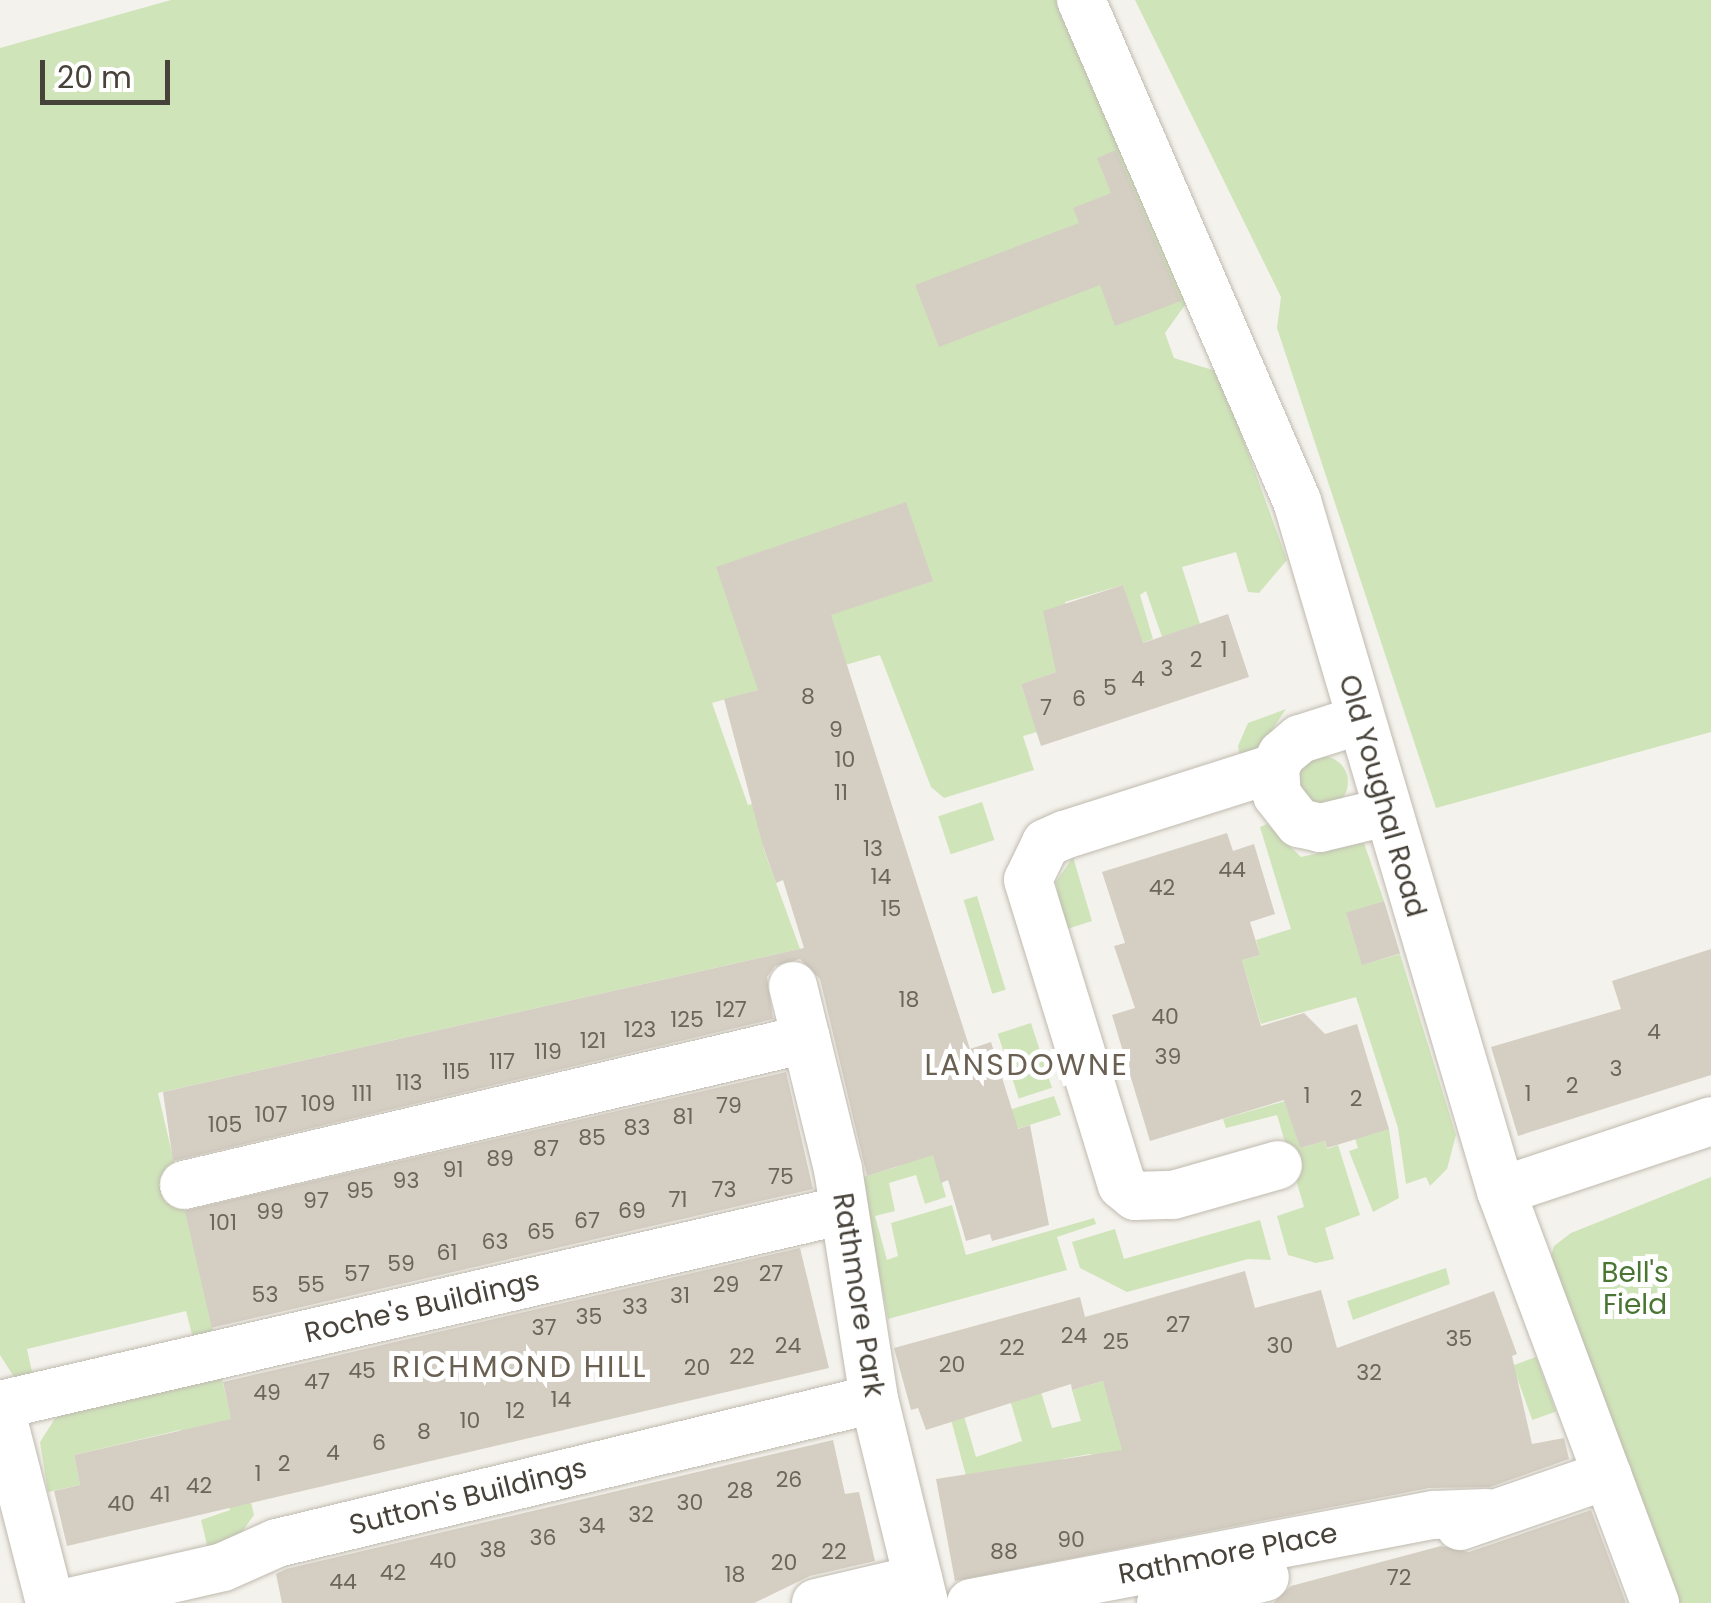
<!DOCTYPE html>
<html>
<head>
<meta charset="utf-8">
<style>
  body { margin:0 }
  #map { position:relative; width:1711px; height:1603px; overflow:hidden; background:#f4f2ec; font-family:Poppins,sans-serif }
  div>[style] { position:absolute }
  .green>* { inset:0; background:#d0e4ba; transform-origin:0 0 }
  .round { border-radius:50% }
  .building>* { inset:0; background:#d5cec3; transform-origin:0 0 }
  .roads { filter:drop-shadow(0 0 2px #bfbaaf) drop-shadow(0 0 2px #bfbaaf) }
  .minor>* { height:48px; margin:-24px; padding:0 24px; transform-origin:24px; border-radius:24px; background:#fff }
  span { translate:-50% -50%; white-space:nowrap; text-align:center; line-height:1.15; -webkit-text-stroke:10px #fff; paint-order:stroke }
  .number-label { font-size:22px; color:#6b665c }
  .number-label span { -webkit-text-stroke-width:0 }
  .street-label { font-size:28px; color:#48433a }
  .park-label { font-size:28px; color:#4a7533 }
  .neighbourhood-label { font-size:30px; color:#6a6153; letter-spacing:2.5px }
  .scale { position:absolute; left:40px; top:60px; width:130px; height:45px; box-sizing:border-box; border:5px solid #48433a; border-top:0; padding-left:12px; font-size:30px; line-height:35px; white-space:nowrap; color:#48433a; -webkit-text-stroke:8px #fff; paint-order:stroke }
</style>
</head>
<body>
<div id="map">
  <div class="green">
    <i style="clip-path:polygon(171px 0,1064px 0,1190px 298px,1165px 333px,1174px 358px,1219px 372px,1287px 560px,1259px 593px,1248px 592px,1236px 552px,1182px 567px,1200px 624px,1162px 637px,1146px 591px,1140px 595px,1153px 639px,1142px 643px,1123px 585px,1065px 602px,1085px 662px,1021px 684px,1037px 732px,1023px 736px,1034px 770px,944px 798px,931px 787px,880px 655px,712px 703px,748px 805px,772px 798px,763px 847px,800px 949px,158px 1093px,215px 1338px,194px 1343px,186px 1311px,27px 1349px,34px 1381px,27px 1382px,14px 1377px,0 1355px,0 48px)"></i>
    <i style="clip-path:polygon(1135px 0,1711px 0,1711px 732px,1436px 808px,1277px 328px,1281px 297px)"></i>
    <i style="clip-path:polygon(1286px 709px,1256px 754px,1241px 760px,1238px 746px,1248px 723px)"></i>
    <i class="round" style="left:1296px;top:756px;width:52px;height:52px"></i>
    <i style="left:982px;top:802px;width:40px;height:46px;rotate:72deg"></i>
    <i style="clip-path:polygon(1267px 824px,1301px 857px,1364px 843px,1384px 901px,1346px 914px,1362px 965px,1400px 954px,1456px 1135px,1447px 1169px,1430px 1186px,1426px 1177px,1406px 1184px,1398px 1128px,1356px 997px,1261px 1024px,1242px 960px,1260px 955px,1256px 940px,1291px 929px,1260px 827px)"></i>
    <i style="clip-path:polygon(1073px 857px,1092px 921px,1064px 930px,1056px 882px)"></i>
    <i style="left:977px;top:896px;width:98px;height:14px;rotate:73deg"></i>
    <i style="left:1031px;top:1023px;width:68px;height:35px;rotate:72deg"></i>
    <i style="clip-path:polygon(1054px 1096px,1061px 1115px,934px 1155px,946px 1197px,925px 1204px,916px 1175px,889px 1183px,895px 1211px,875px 1216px,887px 1260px,898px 1256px,891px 1223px,952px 1205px,966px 1255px,1094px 1218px,1096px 1224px,1057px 1237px,1067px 1270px,888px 1319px,860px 1178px,896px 1167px,967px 1123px)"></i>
    <i style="clip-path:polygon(1285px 1101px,1300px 1148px,1325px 1141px,1327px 1149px,1338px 1145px,1360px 1215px,1325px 1228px,1334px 1259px,1316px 1263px,1288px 1255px,1277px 1216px,1304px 1207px,1277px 1115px,1226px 1128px,1223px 1119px)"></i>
    <i style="clip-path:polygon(1389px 1129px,1399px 1198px,1373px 1212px,1349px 1151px,1358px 1148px,1353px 1132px)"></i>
    <i style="clip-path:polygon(1711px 1177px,1711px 1603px,1671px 1603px,1548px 1265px,1554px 1246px,1571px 1233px)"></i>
    <i style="clip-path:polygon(1260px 1220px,1271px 1260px,1248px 1259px,1127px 1292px,1080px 1268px,1072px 1242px,1115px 1229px,1124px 1259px)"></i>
    <i style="clip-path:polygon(1446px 1268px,1450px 1284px,1353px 1320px,1347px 1301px)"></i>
    <i style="left:1536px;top:1357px;width:58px;height:25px;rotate:70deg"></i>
    <i style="clip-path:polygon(221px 1375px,234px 1430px,184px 1442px,180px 1430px,74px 1455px,80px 1485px,48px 1492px,40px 1442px,56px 1417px)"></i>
    <i style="clip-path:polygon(1103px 1381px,1154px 1477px,1090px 1454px,1062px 1459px,1064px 1470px,973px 1502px,949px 1412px,962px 1409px,976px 1457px,1022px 1441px,1010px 1400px,1041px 1392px,1052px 1428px,1081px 1421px,1072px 1390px)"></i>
    <i style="clip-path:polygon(239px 1451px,254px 1515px,239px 1536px,208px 1549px,201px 1520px,230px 1510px,218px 1456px)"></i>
  </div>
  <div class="building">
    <i style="clip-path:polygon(1116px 150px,1181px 301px,1115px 326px,1100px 285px,939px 347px,915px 285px,1079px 223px,1073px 208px,1111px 193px,1097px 158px)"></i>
    <i style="clip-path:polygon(906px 502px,933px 581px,831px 615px,970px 1049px,991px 1042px,1018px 1129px,1030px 1125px,1049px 1225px,992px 1241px,990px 1234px,966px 1241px,948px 1180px,941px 1183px,933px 1155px,867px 1176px,820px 979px,800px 959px,775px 966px,767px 977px,773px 1019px,173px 1161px,163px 1092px,804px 948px,783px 880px,776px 883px,763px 846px,724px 699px,758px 690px,716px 567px)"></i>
    <i style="clip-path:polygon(1123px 585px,1143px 643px,1228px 614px,1249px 677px,1041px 746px,1021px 684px,1056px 672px,1043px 611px)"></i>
    <i style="clip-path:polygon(1227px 833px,1233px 851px,1254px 844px,1275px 914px,1250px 922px,1260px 955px,1242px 960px,1261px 1026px,1304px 1013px,1325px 1034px,1357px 1024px,1389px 1129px,1327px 1148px,1325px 1141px,1300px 1148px,1284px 1100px,1150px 1141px,1112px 1015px,1135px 1008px,1114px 946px,1125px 943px,1102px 872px)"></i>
    <i style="left:1384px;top:901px;width:55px;height:40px;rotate:73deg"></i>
    <i style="clip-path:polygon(1711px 949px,1711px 1075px,1518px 1136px,1491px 1047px,1621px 1009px,1612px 981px)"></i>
    <i style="left:786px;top:1072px;width:120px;height:617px;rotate:77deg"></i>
    <i style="clip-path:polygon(800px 1248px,829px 1368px,67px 1546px,54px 1491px,80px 1485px,74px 1455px,231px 1419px,223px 1382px)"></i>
    <i style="clip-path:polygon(1245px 1271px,1255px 1308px,1321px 1290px,1337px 1348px,1494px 1291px,1517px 1354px,1512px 1356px,1532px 1444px,1564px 1438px,1569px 1459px,1490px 1487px,1429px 1488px,955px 1581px,936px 1479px,1122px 1450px,1103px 1381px,1072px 1390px,1071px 1384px,926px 1430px,918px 1408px,911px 1410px,894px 1348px,1080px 1297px,1085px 1317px)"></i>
    <i style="clip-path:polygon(833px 1440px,845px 1494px,859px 1492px,875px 1561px,810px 1576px,754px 1603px,282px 1603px,276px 1574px,286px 1569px)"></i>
    <i style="clip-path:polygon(1591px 1510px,1626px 1603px,1273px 1603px,1291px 1586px,1441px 1546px,1469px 1552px)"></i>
  </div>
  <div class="roads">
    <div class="minor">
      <i style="left:1081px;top:0;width:546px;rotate:66.68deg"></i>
      <i style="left:1297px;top:501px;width:720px;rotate:73.53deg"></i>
      <i style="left:1501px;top:1191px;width:440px;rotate:69.5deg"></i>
      <i style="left:1360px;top:720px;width:63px;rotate:162.4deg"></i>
      <i style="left:1300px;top:739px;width:23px;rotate:140deg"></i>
      <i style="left:1282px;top:754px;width:16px;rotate:117deg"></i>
      <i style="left:1275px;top:768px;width:27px;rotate:86deg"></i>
      <i style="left:1277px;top:795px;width:36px;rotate:52deg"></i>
      <i style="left:1299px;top:823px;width:22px;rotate:13deg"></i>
      <i style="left:1320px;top:828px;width:68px;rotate:-13.6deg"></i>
      <i style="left:1275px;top:768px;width:221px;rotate:162.4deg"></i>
      <i style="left:1064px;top:835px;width:20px;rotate:156deg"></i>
      <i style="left:1046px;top:843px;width:41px;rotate:115.9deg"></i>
      <i style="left:1028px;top:880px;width:319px;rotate:72.9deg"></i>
      <i style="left:1122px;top:1185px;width:17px;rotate:40deg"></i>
      <i style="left:1135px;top:1196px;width:38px;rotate:-2deg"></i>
      <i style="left:1173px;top:1195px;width:109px;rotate:-15.9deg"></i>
      <i style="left:793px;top:986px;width:188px;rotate:76.2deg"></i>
      <i style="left:838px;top:1169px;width:233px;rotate:81.1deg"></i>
      <i style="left:874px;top:1399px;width:210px;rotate:76.2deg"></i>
      <i style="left:184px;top:1185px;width:639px;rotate:-13.21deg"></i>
      <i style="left:1501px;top:1191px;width:221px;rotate:-18.4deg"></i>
      <i style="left:0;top:1405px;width:866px;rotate:-13.01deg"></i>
      <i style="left:0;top:1408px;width:201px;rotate:75.6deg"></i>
      <i style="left:1460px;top:1526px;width:156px;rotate:-19.1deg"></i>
      <i style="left:66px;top:1603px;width:161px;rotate:-12.9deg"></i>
      <i style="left:223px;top:1567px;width:59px;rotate:-24deg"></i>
      <i style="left:277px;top:1543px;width:614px;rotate:-13.56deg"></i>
      <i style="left:816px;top:1603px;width:105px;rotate:-13.2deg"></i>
      <i style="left:971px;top:1603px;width:471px;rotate:-10.8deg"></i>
      <i style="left:1434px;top:1515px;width:52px;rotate:-2.2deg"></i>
      <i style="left:1161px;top:1603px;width:107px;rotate:-14deg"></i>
    </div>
  </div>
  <div class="number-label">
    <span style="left:1224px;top:650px">1</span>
    <span style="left:1196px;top:660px">2</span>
    <span style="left:1167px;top:669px">3</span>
    <span style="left:1138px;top:679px">4</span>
    <span style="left:1110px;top:688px">5</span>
    <span style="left:808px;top:697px">8</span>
    <span style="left:1079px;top:699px">6</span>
    <span style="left:1046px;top:708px">7</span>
    <span style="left:836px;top:730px">9</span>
    <span style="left:845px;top:760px">10</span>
    <span style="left:841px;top:793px">11</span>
    <span style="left:873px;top:849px">13</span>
    <span style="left:1232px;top:870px">44</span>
    <span style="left:881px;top:877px">14</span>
    <span style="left:1162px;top:888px">42</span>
    <span style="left:891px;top:909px">15</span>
    <span style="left:909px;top:1000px">18</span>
    <span style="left:731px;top:1010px">127</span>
    <span style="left:1165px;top:1017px">40</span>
    <span style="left:687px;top:1020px">125</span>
    <span style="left:640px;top:1030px">123</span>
    <span style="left:1654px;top:1032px">4</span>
    <span style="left:593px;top:1041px">121</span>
    <span style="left:548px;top:1052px">119</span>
    <span style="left:1168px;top:1057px">39</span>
    <span style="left:502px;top:1062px">117</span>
    <span style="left:1616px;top:1069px">3</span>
    <span style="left:456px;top:1072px">115</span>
    <span style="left:409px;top:1083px">113</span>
    <span style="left:1572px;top:1086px">2</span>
    <span style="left:362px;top:1094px">111</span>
    <span style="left:1528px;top:1094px">1</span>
    <span style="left:1307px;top:1096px">1</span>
    <span style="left:1356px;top:1099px">2</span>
    <span style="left:318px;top:1104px">109</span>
    <span style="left:729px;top:1106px">79</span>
    <span style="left:271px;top:1115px">107</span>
    <span style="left:683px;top:1117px">81</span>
    <span style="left:225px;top:1125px">105</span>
    <span style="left:637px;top:1128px">83</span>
    <span style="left:592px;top:1138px">85</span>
    <span style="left:546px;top:1149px">87</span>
    <span style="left:500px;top:1159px">89</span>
    <span style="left:453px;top:1170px">91</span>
    <span style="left:781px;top:1177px">75</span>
    <span style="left:406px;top:1181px">93</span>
    <span style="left:724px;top:1190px">73</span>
    <span style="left:360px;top:1191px">95</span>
    <span style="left:678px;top:1200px">71</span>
    <span style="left:316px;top:1201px">97</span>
    <span style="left:632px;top:1211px">69</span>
    <span style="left:270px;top:1212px">99</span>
    <span style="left:587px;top:1221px">67</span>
    <span style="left:223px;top:1223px">101</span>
    <span style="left:541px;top:1232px">65</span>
    <span style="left:495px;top:1242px">63</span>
    <span style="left:447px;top:1253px">61</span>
    <span style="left:401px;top:1264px">59</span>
    <span style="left:357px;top:1274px">57</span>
    <span style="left:771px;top:1274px">27</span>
    <span style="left:311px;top:1285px">55</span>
    <span style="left:726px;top:1285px">29</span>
    <span style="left:265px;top:1295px">53</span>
    <span style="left:680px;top:1296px">31</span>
    <span style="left:635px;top:1307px">33</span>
    <span style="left:589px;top:1317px">35</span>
    <span style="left:1178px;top:1325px">27</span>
    <span style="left:544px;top:1328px">37</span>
    <span style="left:1074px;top:1336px">24</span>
    <span style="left:1459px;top:1339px">35</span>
    <span style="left:1116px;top:1342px">25</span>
    <span style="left:788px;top:1346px">24</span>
    <span style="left:1280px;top:1346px">30</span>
    <span style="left:1012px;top:1348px">22</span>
    <span style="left:742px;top:1357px">22</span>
    <span style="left:952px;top:1365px">20</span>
    <span style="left:697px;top:1368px">20</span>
    <span style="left:362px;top:1371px">45</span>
    <span style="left:1369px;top:1373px">32</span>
    <span style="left:317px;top:1382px">47</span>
    <span style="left:267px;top:1393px">49</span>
    <span style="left:561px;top:1400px">14</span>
    <span style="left:515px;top:1411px">12</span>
    <span style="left:470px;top:1421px">10</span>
    <span style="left:424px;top:1432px">8</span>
    <span style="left:379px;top:1443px">6</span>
    <span style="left:333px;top:1453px">4</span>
    <span style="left:284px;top:1464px">2</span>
    <span style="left:258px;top:1474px">1</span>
    <span style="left:789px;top:1480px">26</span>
    <span style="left:199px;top:1486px">42</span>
    <span style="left:740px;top:1491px">28</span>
    <span style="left:160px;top:1495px">41</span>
    <span style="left:690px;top:1503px">30</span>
    <span style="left:121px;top:1504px">40</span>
    <span style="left:641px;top:1515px">32</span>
    <span style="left:592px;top:1526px">34</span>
    <span style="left:543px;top:1538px">36</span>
    <span style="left:1071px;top:1540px">90</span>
    <span style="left:493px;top:1550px">38</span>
    <span style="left:834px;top:1552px">22</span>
    <span style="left:1004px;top:1552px">88</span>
    <span style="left:443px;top:1561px">40</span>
    <span style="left:784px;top:1563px">20</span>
    <span style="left:393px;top:1573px">42</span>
    <span style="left:735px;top:1575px">18</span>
    <span style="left:1399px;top:1578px">72</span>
    <span style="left:343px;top:1582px">44</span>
  </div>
  <div class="street-label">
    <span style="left:1382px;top:796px;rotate:74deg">Old Youghal Road</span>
    <span style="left:858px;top:1295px;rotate:81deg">Rathmore Park</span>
    <span style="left:422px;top:1307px;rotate:-13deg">Roche's Buildings</span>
    <span style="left:468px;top:1497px;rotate:-14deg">Sutton's Buildings</span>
    <span style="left:1228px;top:1554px;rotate:-11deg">Rathmore Place</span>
  </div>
  <div class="park-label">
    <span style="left:1635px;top:1289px">Bell's<br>Field</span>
  </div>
  <div class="neighbourhood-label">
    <span style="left:1027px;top:1065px">LANSDOWNE</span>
    <span style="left:520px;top:1367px">RICHMOND HILL</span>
  </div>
  <div class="scale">20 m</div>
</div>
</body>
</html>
